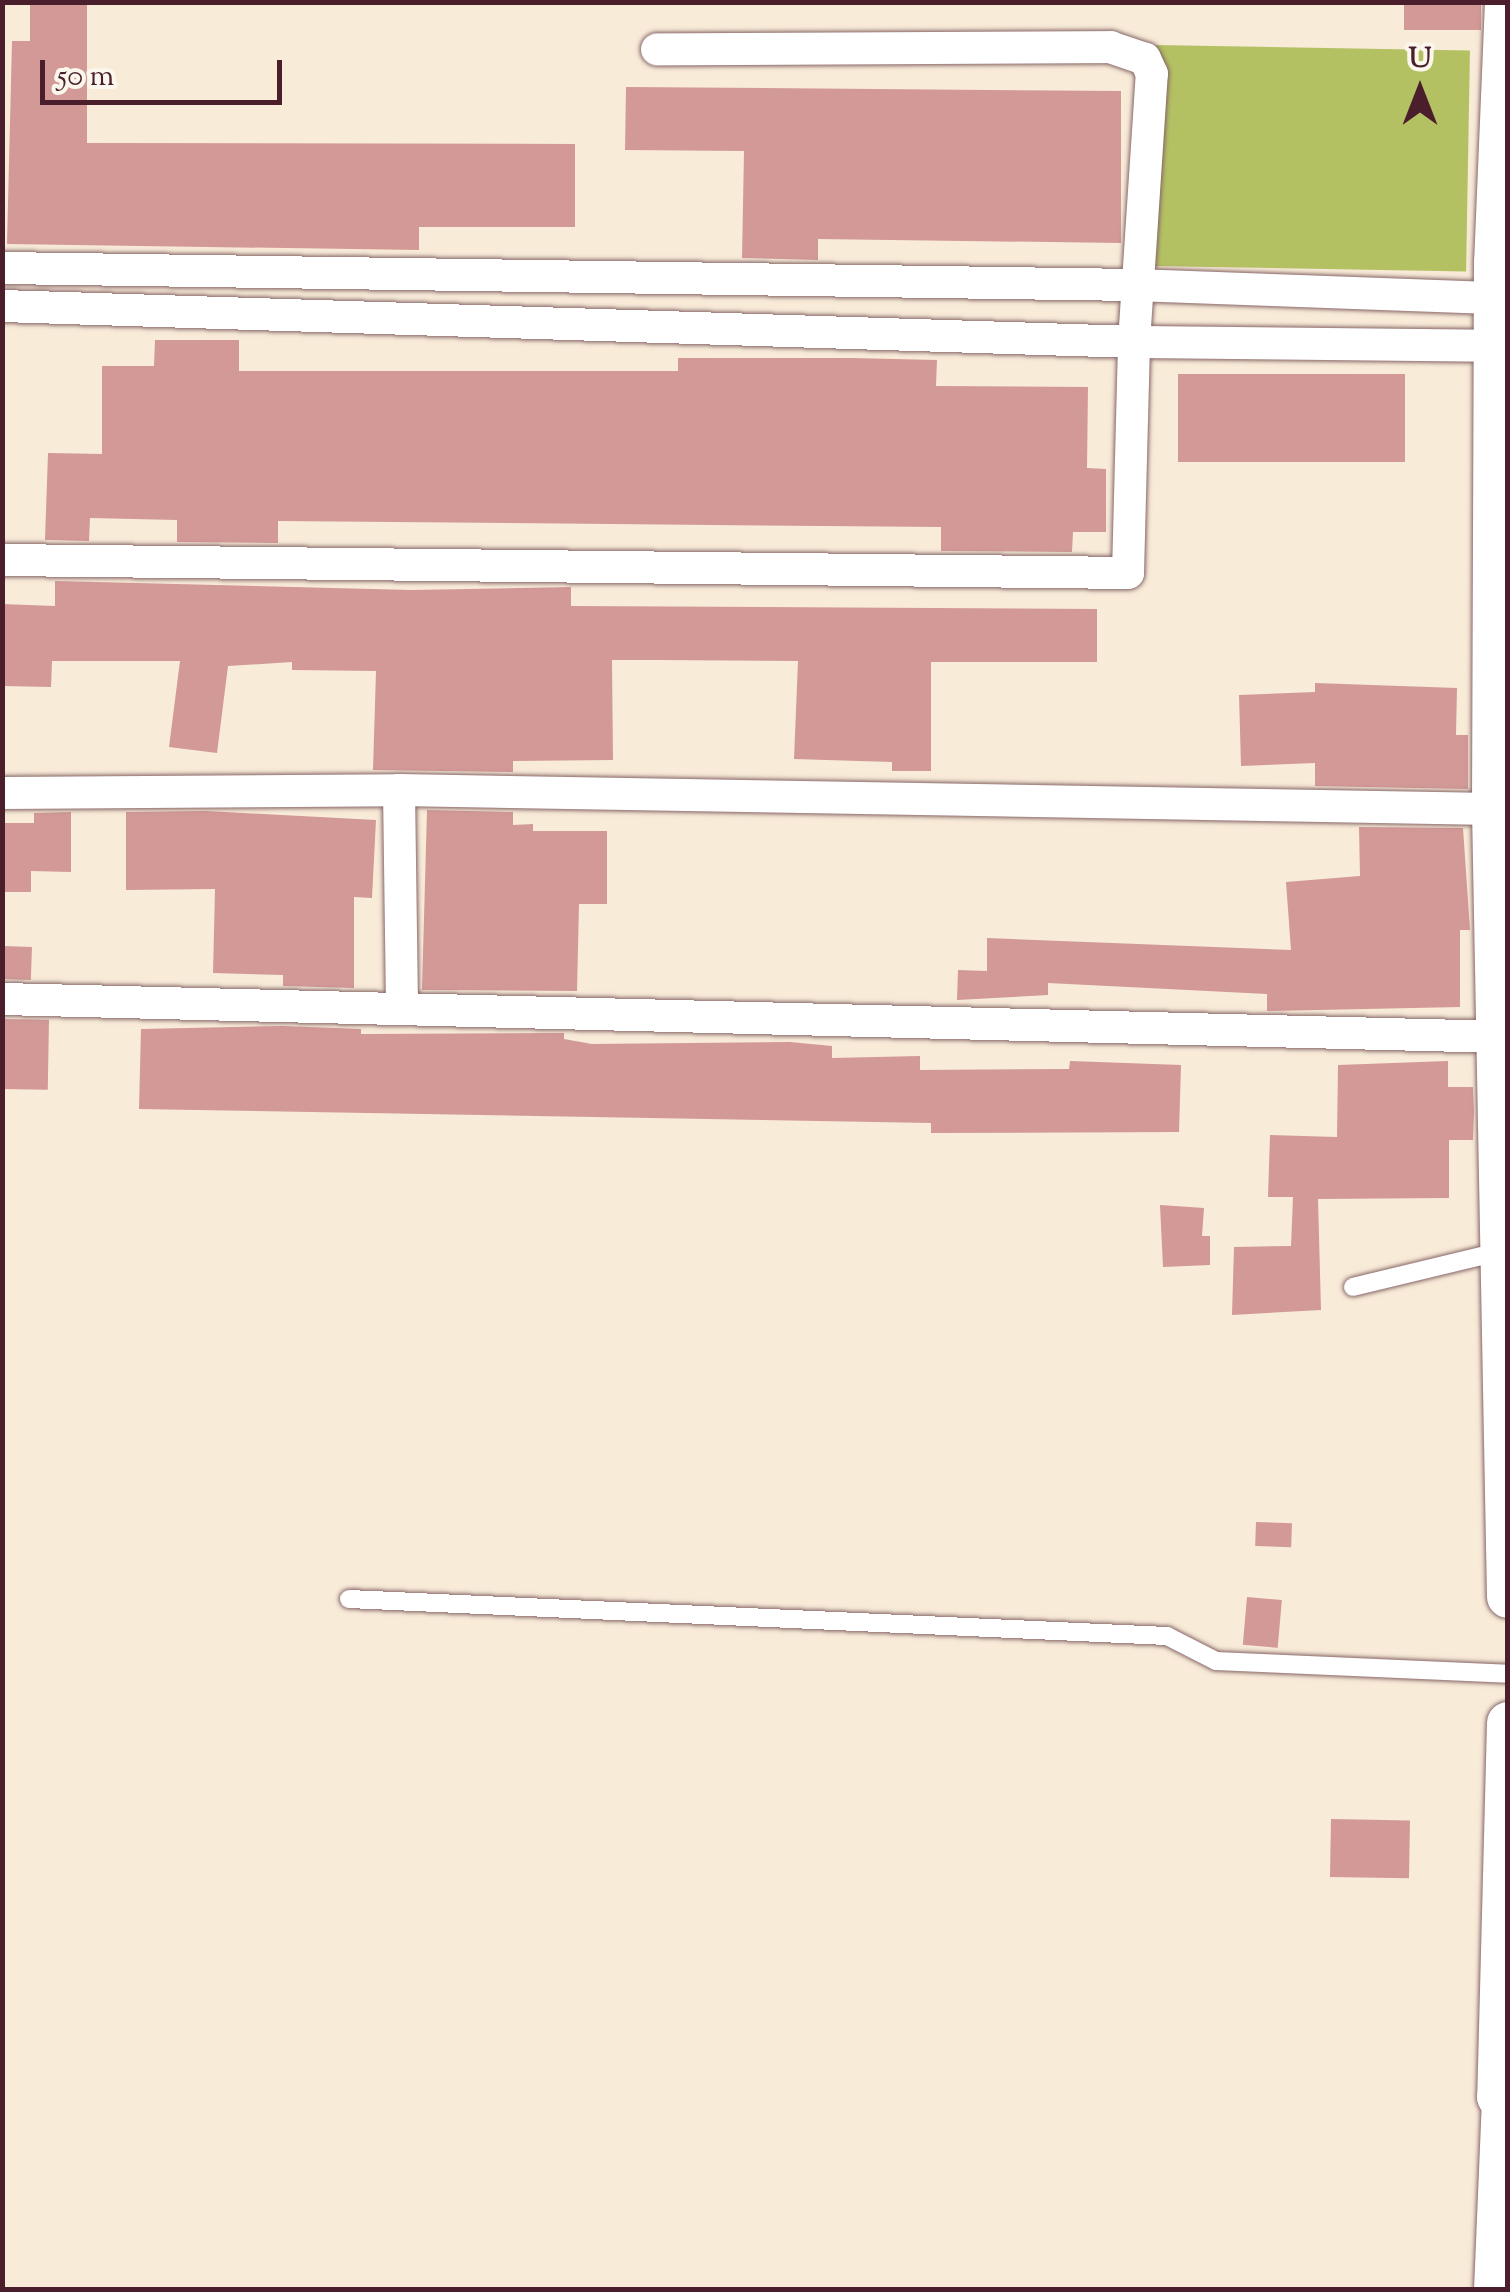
<!DOCTYPE html>
<html>
<head>
<meta charset="utf-8">
<style>
  body { margin:0 }
  #map { position:relative; width:1510px; height:2292px; overflow:hidden; background:#f8ebd8; font-family:"Sorts Mill Goudy",serif }
  div>[style] { position:absolute }
  .green>* { inset:0; background:#b4c163; transform-origin:0 0 }
  .building>* { inset:0; background:#d29997; transform-origin:0 0 }
  .roads { filter:drop-shadow(0 0 2px #876668) drop-shadow(0 0 2px #876668) }
  .service>* { height:18px; margin:-9px; padding:0 9px; transform-origin:9px; border-radius:9px; background:#fff }
  .minor>* { height:32px; margin:-16px; padding:0 16px; transform-origin:16px; border-radius:16px; background:#fff }
  .tertiary>* { height:42px; margin:-21px; padding:0 21px; transform-origin:21px; border-radius:21px; background:#fff }
  span { translate:-50% -50%; white-space:nowrap; text-align:center; line-height:1.15; -webkit-text-stroke:9px #fbf7ec; paint-order:stroke }
  .frame { position:absolute; inset:0; border:5px solid #4a1f2b; pointer-events:none }
  .north { position:absolute; left:1370px; top:40px; width:100px; height:100px; -webkit-text-stroke:8px #fbf7ec; paint-order:stroke; rotate:0deg; font-size:28px; font-weight:700; line-height:40px; text-align:center; color:#4a1f2b }
  .north::after { content:''; display:block; margin:auto; width:35px; height:45px; background:#4a1f2b; clip-path:polygon(50% 0,100% 100%,50% 72%,0 100%) }
  .scale { position:absolute; left:40px; top:60px; width:242px; height:45px; box-sizing:border-box; border:5px solid #4a1f2b; border-top:0; padding-left:12px; font-size:30px; line-height:35px; white-space:nowrap; color:#4a1f2b; -webkit-text-stroke:8px #fbf7ec; paint-order:stroke }
</style>
</head>
<body>
<div id="map">
  <div class="green">
    <i style="left:1156px;top:45px;width:314px;height:221px;rotate:1deg"></i>
  </div>
  <div class="building">
    <i style="clip-path:polygon(30px 2px,87px 2px,87px 143px,575px 144px,575px 227px,419px 227px,419px 250px,7px 244px,12px 41px,30px 41px)"></i>
    <i style="left:1404px;top:2px;width:77px;height:28px"></i>
    <i style="clip-path:polygon(626px 87px,1121px 91px,1121px 243px,818px 239px,818px 260px,742px 258px,744px 151px,625px 150px)"></i>
    <i style="clip-path:polygon(155px 340px,239px 340px,239px 371px,678px 371px,678px 358px,852px 358px,937px 360px,936px 386px,1088px 387px,1087px 468px,1106px 469px,1106px 532px,1073px 532px,1072px 552px,941px 551px,941px 527px,278px 521px,278px 543px,177px 542px,177px 520px,90px 518px,89px 541px,45px 540px,48px 453px,102px 454px,102px 366px,154px 366px)"></i>
    <i style="left:1178px;top:374px;width:227px;height:88px"></i>
    <i style="clip-path:polygon(55px 581px,412px 590px,571px 587px,571px 606px,1097px 609px,1097px 662px,931px 662px,931px 771px,892px 771px,892px 762px,794px 759px,798px 661px,660px 660px,612px 660px,613px 760px,513px 761px,513px 772px,373px 770px,376px 671px,292px 670px,292px 662px,228px 666px,217px 753px,169px 747px,180px 661px,52px 661px,51px 687px,2px 686px,2px 604px,55px 606px)"></i>
    <i style="clip-path:polygon(1315px 683px,1457px 688px,1456px 735px,1468px 735px,1468px 789px,1315px 786px,1315px 763px,1241px 766px,1239px 695px,1315px 692px)"></i>
    <i style="clip-path:polygon(427px 810px,513px 812px,513px 825px,533px 824px,533px 831px,607px 831px,607px 904px,579px 904px,577px 991px,422px 990px)"></i>
    <i style="clip-path:polygon(206px 811px,376px 820px,372px 898px,354px 897px,354px 988px,283px 986px,283px 975px,213px 973px,215px 889px,126px 890px,126px 812px)"></i>
    <i style="clip-path:polygon(71px 812px,71px 872px,31px 871px,31px 892px,2px 892px,2px 823px,34px 823px,34px 813px)"></i>
    <i style="clip-path:polygon(1359px 827px,1463px 828px,1470px 930px,1460px 930px,1460px 1007px,1267px 1011px,1267px 994px,1048px 983px,1048px 995px,957px 1000px,958px 970px,987px 971px,987px 938px,1291px 950px,1286px 882px,1360px 876px)"></i>
    <i style="left:2px;top:946px;width:30px;height:33px;rotate:2deg"></i>
    <i style="left:2px;top:1019px;width:47px;height:70px;rotate:1deg"></i>
    <i style="clip-path:polygon(283px 1026px,361px 1029px,361px 1034px,564px 1033px,564px 1039px,592px 1044px,790px 1042px,832px 1046px,832px 1058px,920px 1056px,920px 1070px,1069px 1069px,1070px 1061px,1181px 1065px,1179px 1132px,931px 1133px,931px 1123px,139px 1109px,141px 1029px)"></i>
    <i style="clip-path:polygon(1448px 1061px,1448px 1087px,1473px 1087px,1474px 1112px,1473px 1140px,1449px 1140px,1449px 1198px,1318px 1199px,1321px 1310px,1232px 1315px,1234px 1247px,1291px 1246px,1293px 1197px,1268px 1197px,1270px 1135px,1337px 1137px,1338px 1065px)"></i>
    <i style="clip-path:polygon(1160px 1205px,1204px 1208px,1202px 1236px,1210px 1236px,1210px 1265px,1163px 1267px)"></i>
    <i style="left:1256px;top:1522px;width:36px;height:24px;rotate:2deg"></i>
    <i style="left:1247px;top:1597px;width:35px;height:48px;rotate:5deg"></i>
    <i style="left:1331px;top:1819px;width:79px;height:58px;rotate:1deg"></i>
  </div>
  <div class="roads">
    <div class="service">
      <i style="left:1353px;top:1287px;width:153px;rotate:-13.6deg"></i>
      <i style="left:349px;top:1599px;width:819px;rotate:2.59deg"></i>
      <i style="left:1167px;top:1636px;width:55px;rotate:27deg"></i>
      <i style="left:1216px;top:1661px;width:292px;rotate:2.5deg"></i>
    </div>
    <div class="minor">
      <i style="left:2px;top:268px;width:1135px;rotate:0.86deg"></i>
      <i style="left:1137px;top:285px;width:359px;rotate:2.1deg"></i>
      <i style="left:2px;top:306px;width:1133px;rotate:1.82deg"></i>
      <i style="left:1134px;top:342px;width:362px;rotate:0.6deg"></i>
      <i style="left:2px;top:560px;width:1126px;rotate:0.66deg"></i>
      <i style="left:1128px;top:573px;width:231px;rotate:-88.5deg"></i>
      <i style="left:1134px;top:342px;width:269px;rotate:-86.2deg"></i>
      <i style="left:1152px;top:74px;width:17px;rotate:-115deg"></i>
      <i style="left:1145px;top:59px;width:36px;rotate:-161deg"></i>
      <i style="left:1111px;top:47px;width:454px;rotate:179.7deg"></i>
      <i style="left:399px;top:790px;width:216px;rotate:89.2deg"></i>
      <i style="left:2px;top:793px;width:397px;rotate:-0.4deg"></i>
      <i style="left:399px;top:790px;width:1094px;rotate:0.99deg"></i>
      <i style="left:2px;top:999px;width:1497px;rotate:1.45deg"></i>
      <i style="left:1490px;top:2290px;width:193px;rotate:-87.6deg"></i>
    </div>
    <div class="tertiary">
      <i style="left:1506px;top:2px;width:260px;rotate:92.4deg"></i>
      <i style="left:1495px;top:262px;width:547px;rotate:90.21deg"></i>
      <i style="left:1493px;top:809px;width:788px;rotate:88.91deg"></i>
      <i style="left:1508px;top:1723px;width:374px;rotate:91.5deg"></i>
      <i style="left:1498px;top:2097px;width:10px"></i>
    </div>
  </div>
  <div class="frame"></div>
  <div class="north">U</div>
  <div class="scale">50 m</div>
</div>
</body>
</html>
